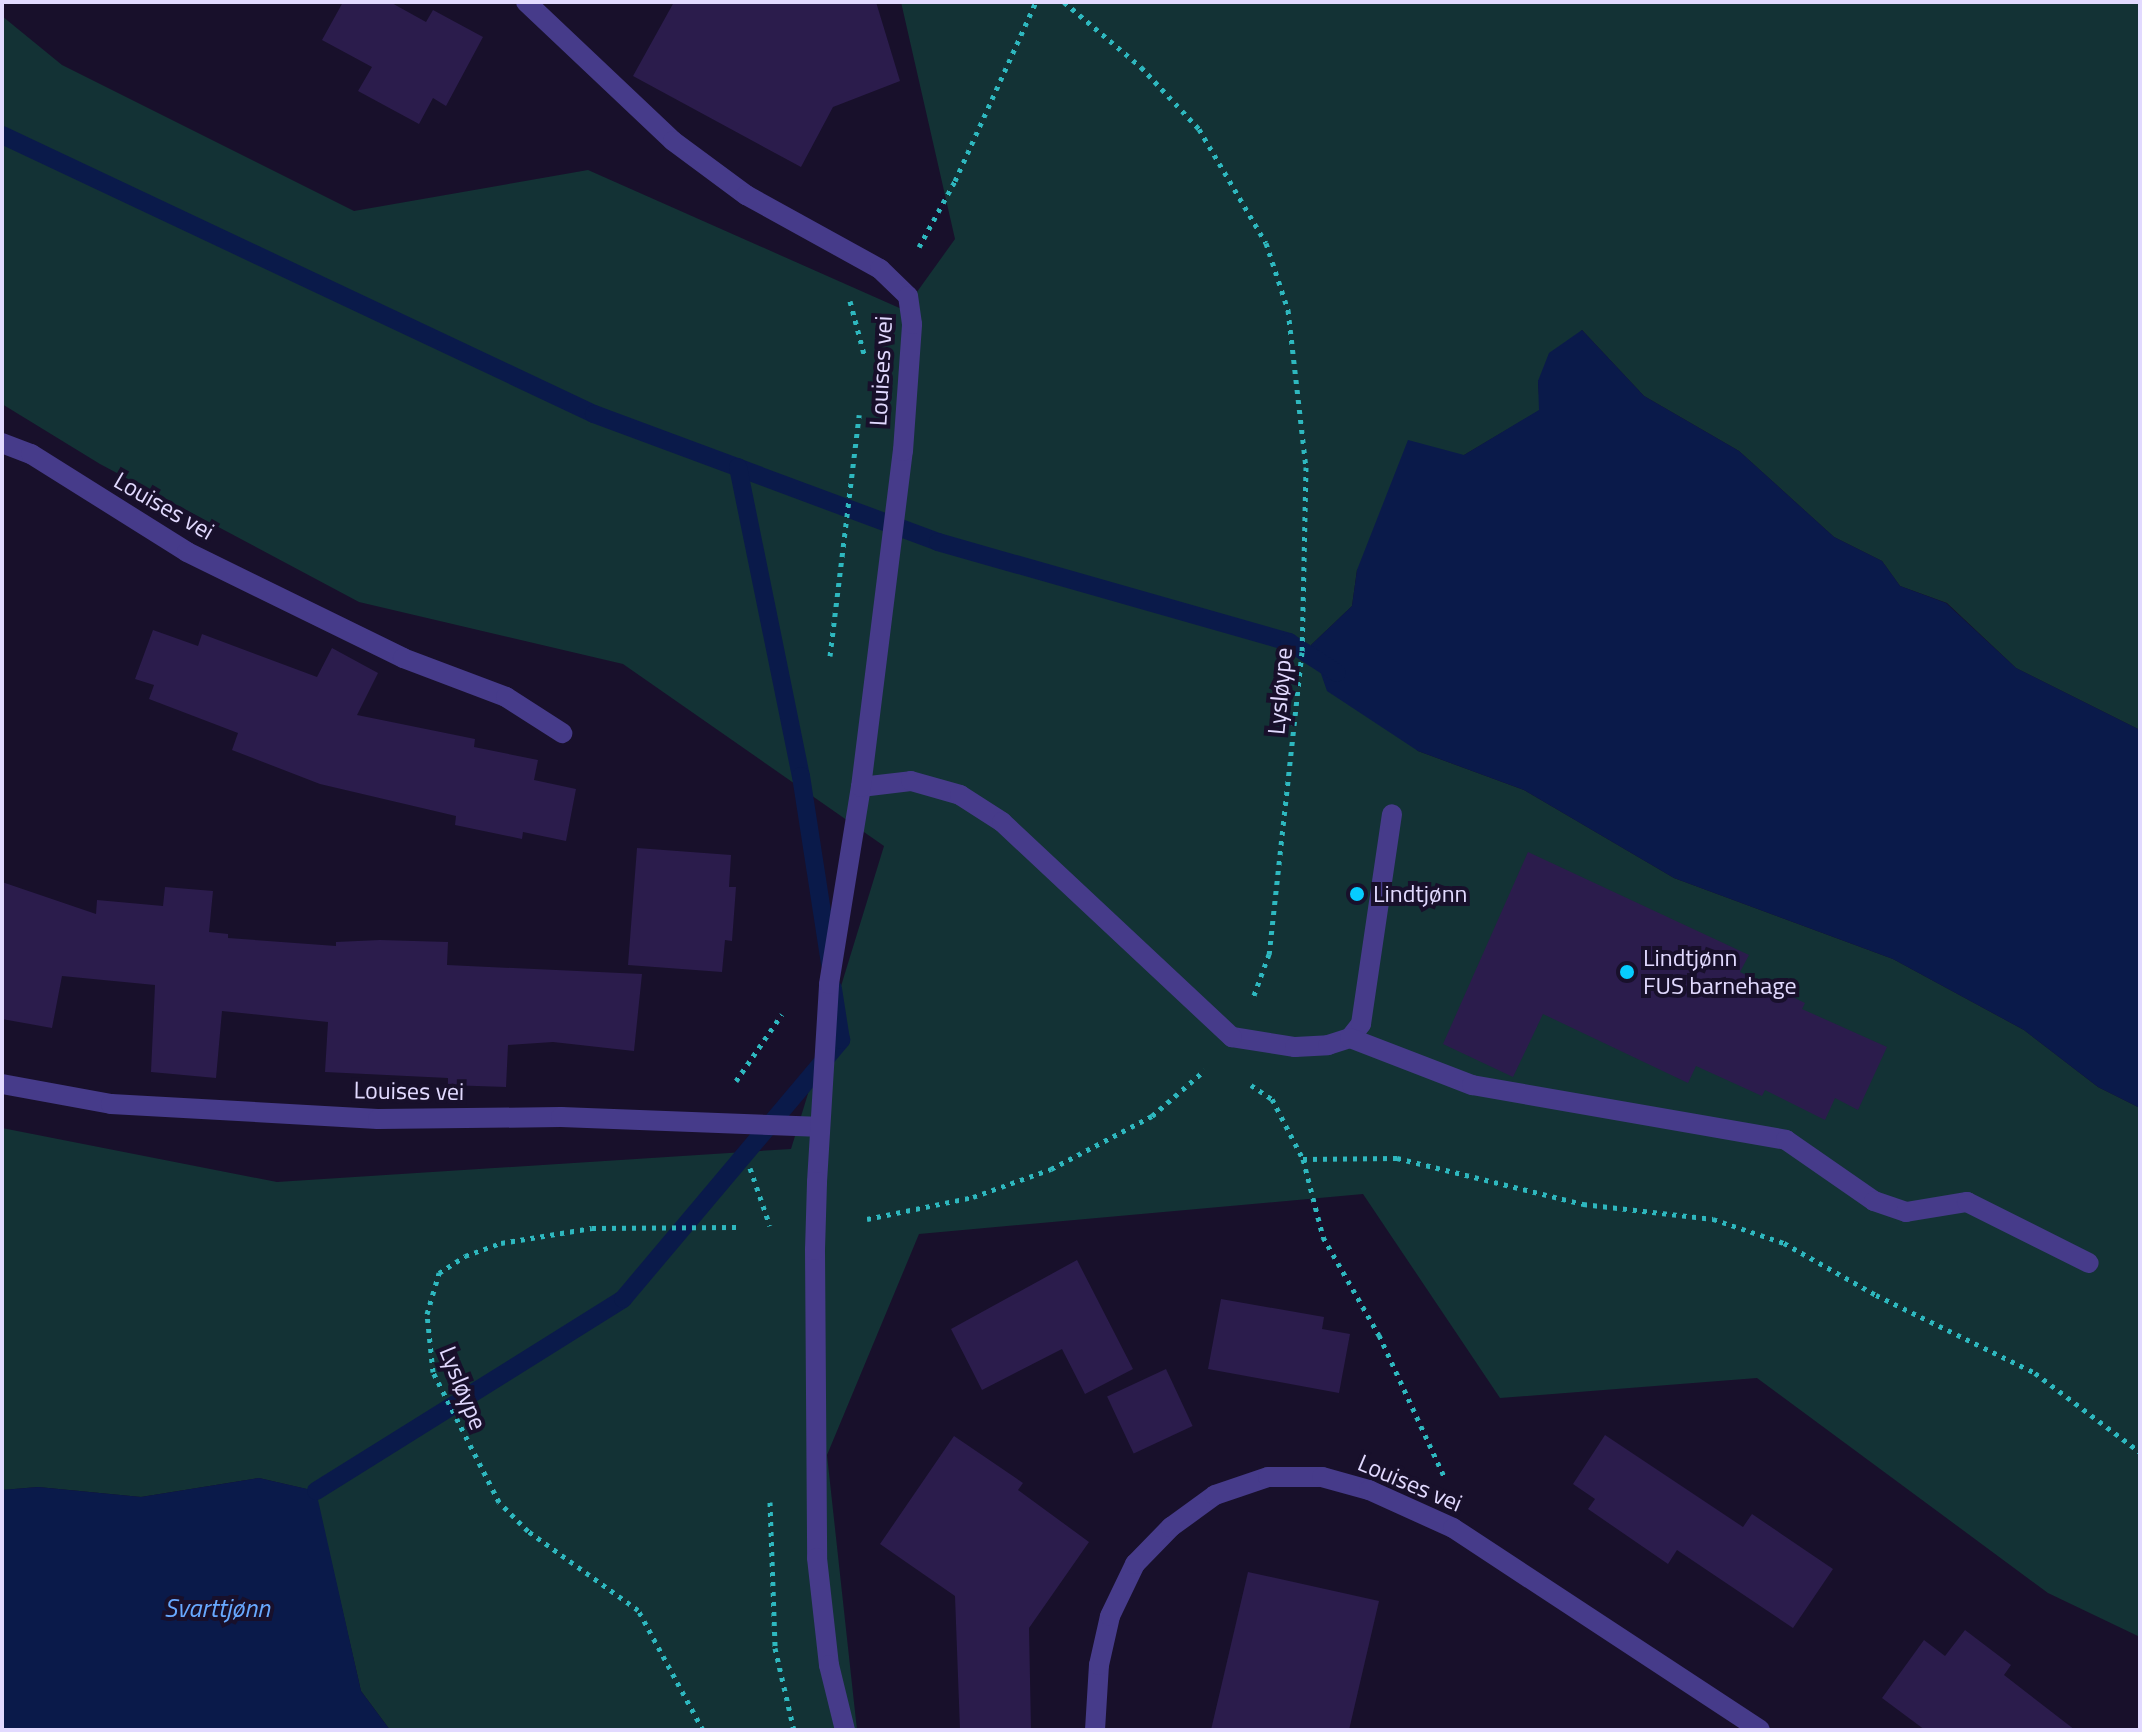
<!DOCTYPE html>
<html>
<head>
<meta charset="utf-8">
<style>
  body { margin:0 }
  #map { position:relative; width:2142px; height:1732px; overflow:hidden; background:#18102b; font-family:"Titillium Web",sans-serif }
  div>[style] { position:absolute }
  .green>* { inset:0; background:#133235 }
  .water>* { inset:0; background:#0a1a4a }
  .stream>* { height:18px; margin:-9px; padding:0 9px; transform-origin:9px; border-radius:9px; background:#0a1a4a }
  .building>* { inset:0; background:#2b1c4c; transform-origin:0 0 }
  .path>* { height:5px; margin-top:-2.5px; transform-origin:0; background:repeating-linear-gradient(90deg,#2eb8bf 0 4px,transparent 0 10px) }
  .service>* { height:20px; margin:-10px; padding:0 10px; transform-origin:10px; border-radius:10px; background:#463b8a }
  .minor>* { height:20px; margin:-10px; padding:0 10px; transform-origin:10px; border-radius:10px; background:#463b8a }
  .tertiary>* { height:20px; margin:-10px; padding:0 10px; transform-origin:10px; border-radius:10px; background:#463b8a }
  .path-bridge>* { height:5px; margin-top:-2.5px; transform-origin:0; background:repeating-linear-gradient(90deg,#2eb8bf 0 4px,transparent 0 10px) }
  .tertiary-bridge>* { height:20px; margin:-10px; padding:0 10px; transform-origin:10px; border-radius:10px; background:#463b8a }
  .dots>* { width:22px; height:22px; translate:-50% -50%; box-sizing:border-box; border:4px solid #18102b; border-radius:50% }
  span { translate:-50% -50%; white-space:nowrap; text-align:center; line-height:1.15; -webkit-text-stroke:8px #18102b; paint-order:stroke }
  .street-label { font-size:24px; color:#e2daff }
  .poi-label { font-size:24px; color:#e2daff }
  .left { translate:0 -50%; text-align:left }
  .water-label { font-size:26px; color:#68a9ff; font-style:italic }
  .frame { position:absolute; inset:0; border:4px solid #e2daff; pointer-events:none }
</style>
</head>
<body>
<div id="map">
  <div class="green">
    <i style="clip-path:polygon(901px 2px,2140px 2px,2140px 730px,2016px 668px,1947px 603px,1900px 586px,1882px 561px,1834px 537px,1739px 451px,1644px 396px,1582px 330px,1538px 381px,1540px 410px,1464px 455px,1357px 570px,1352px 606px,1311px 645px,1418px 751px,1524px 790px,1674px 878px,1893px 959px,2024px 1030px,2098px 1087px,2140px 1108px,2140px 1637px,2048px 1593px,1757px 1378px,1500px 1398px,1363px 1194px,919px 1234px,827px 1455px,857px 1730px,390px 1730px,361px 1691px,315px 1491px,259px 1478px,141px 1497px,38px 1487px,2px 1490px,2px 1128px,277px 1182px,791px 1149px,884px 846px,623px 664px,359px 602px,100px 464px,2px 404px,2px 16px,62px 65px,354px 211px,588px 170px,904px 310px,955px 239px)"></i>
  </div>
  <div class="water">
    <i style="clip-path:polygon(1582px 330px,1644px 396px,1739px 451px,1834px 537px,1882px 561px,1900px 586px,1946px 603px,2016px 668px,2140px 730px,2140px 1108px,2098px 1087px,2024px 1030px,1893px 959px,1674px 878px,1524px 790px,1418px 751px,1327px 691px,1311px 645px,1352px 606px,1357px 570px,1408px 440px,1464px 455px,1539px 410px,1538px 381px,1549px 353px)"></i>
    <i style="clip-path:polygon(259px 1478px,316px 1491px,361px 1691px,390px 1730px,2px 1730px,2px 1490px,38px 1487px,141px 1497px)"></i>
  </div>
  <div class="stream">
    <i style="left:2px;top:135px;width:654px;rotate:25.23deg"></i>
    <i style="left:594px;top:414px;width:367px;rotate:20.4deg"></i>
    <i style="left:938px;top:542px;width:365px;rotate:15.9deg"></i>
    <i style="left:1289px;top:642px;width:57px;rotate:32.9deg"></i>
    <i style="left:738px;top:467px;width:315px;rotate:78.5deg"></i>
    <i style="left:801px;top:776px;width:190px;rotate:81.2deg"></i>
    <i style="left:316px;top:1491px;width:362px;rotate:-32deg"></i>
    <i style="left:623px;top:1299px;width:339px;rotate:-49.9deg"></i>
    <i style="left:841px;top:1040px;width:52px;rotate:-98.9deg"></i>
  </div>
  <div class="building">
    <i style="clip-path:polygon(343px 2px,390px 2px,426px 22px,433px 10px,483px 37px,446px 106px,433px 98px,419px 124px,358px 91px,372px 67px,322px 40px)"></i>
    <i style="clip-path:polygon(674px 2px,876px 2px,900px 81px,833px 107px,801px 167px,633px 76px)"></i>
    <i style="clip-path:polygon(153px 630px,198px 646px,202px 634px,317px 677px,332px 648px,378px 673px,357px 715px,475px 739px,474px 747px,538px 760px,534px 780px,576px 789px,566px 841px,523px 832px,522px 839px,455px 825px,456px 816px,320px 784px,232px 750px,238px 733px,149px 699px,154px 685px,135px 679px)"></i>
    <i style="clip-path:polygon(637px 848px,731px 855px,729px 887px,736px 887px,732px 941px,725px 940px,722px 972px,628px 965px)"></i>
    <i style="clip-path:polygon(1528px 852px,1749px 955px,1740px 972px,1805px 1003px,1802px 1009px,1887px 1047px,1858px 1110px,1835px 1098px,1825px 1120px,1765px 1090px,1762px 1096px,1696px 1066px,1688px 1083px,1543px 1014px,1513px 1077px,1443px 1044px)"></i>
    <i style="clip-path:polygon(2px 882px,96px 914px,97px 900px,163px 906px,165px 887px,213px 891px,209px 932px,228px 934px,228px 938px,336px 946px,336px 942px,380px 940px,448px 942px,447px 965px,642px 974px,634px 1051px,553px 1042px,508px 1045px,506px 1087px,448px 1085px,448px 1078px,325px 1072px,328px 1022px,222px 1011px,216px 1078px,151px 1072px,155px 985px,62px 976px,52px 1028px,2px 1019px)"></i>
    <i style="clip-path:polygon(1077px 1260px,1133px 1369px,1085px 1394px,1062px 1349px,982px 1390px,951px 1329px)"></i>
    <i style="clip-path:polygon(1221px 1299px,1324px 1317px,1322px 1329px,1350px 1334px,1339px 1393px,1208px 1369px)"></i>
    <i style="left:1166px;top:1369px;width:63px;height:65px;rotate:65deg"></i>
    <i style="clip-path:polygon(1605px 1435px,1743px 1527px,1752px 1514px,1833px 1569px,1793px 1628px,1677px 1550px,1668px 1564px,1588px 1509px,1595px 1499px,1573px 1484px)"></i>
    <i style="clip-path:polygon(954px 1436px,1023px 1483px,1018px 1490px,1089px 1542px,1029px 1628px,1031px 1730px,960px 1730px,955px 1596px,880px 1544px)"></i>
    <i style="clip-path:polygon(1248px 1572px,1379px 1601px,1349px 1730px,1211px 1730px)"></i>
    <i style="clip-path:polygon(1965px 1630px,2011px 1665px,2004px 1675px,2075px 1730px,1925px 1730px,1882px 1698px,1924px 1640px,1945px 1656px)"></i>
  </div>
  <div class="path">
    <i style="left:1064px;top:2px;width:101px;rotate:40.2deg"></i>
    <i style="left:1141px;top:67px;width:85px;rotate:46.9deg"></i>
    <i style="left:1199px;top:129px;width:132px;rotate:59.6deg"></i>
    <i style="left:1266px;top:243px;width:71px;rotate:71.8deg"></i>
    <i style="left:1288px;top:310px;width:158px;rotate:83.5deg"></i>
    <i style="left:1306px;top:467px;width:185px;rotate:91.2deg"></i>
    <i style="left:1302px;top:652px;width:304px;rotate:96.2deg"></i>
    <i style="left:1269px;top:954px;width:47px;rotate:110deg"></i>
    <i style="left:919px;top:247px;width:75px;rotate:-61.4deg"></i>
    <i style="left:955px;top:181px;width:196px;rotate:-65.7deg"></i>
    <i style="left:850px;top:301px;width:55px;rotate:75.2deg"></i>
    <i style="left:830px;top:656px;width:243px;rotate:-83.1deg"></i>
    <i style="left:736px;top:1081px;width:81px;rotate:-55.5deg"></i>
    <i style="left:1251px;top:1085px;width:25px;rotate:34deg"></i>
    <i style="left:1272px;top:1099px;width:68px;rotate:62.7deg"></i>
    <i style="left:1303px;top:1159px;width:81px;rotate:75.6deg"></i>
    <i style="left:1323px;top:1237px;width:113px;rotate:60.3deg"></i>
    <i style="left:1379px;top:1335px;width:155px;rotate:65.3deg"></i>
    <i style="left:1303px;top:1159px;width:94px;rotate:-0.6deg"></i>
    <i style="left:1397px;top:1158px;width:192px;rotate:13.9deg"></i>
    <i style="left:1583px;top:1204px;width:131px;rotate:6.6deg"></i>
    <i style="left:1713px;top:1219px;width:75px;rotate:18.7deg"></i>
    <i style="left:1784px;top:1243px;width:106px;rotate:29.5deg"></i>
    <i style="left:1876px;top:1295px;width:177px;rotate:26.1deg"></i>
    <i style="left:2035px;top:1373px;width:131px;rotate:37deg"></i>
    <i style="left:867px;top:1219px;width:108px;rotate:-11.7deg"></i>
    <i style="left:973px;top:1197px;width:83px;rotate:-19.7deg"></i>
    <i style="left:1051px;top:1169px;width:114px;rotate:-27.7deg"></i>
    <i style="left:1152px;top:1116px;width:70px;rotate:-41deg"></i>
    <i style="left:770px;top:1502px;width:146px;rotate:88deg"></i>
    <i style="left:775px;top:1648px;width:84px;rotate:77deg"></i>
    <i style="left:703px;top:1730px;width:136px;rotate:-118.4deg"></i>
    <i style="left:638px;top:1610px;width:135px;rotate:-144.3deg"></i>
    <i style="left:528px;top:1531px;width:41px;rotate:-135deg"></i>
    <i style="left:499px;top:1502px;width:146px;rotate:-116.9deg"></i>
    <i style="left:433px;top:1372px;width:58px;rotate:-95.9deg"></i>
    <i style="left:427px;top:1314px;width:43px;rotate:-73.7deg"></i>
    <i style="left:439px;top:1273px;width:31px;rotate:-33deg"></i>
    <i style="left:465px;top:1256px;width:38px;rotate:-20deg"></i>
    <i style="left:501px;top:1243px;width:92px;rotate:-9.4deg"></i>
    <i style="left:592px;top:1228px;width:144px;rotate:-0.4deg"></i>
  </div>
  <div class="service">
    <i style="left:1232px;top:1037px;width:64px;rotate:9deg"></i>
    <i style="left:1295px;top:1047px;width:33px;rotate:-3deg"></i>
    <i style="left:1328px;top:1045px;width:23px;rotate:-18deg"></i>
    <i style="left:1350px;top:1038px;width:18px;rotate:-52deg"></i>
    <i style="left:1361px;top:1024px;width:212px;rotate:-81.6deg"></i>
    <i style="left:1350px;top:1038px;width:131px;rotate:21.1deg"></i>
    <i style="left:1472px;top:1085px;width:319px;rotate:9.9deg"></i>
    <i style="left:1786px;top:1140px;width:107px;rotate:34.7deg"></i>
    <i style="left:1874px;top:1201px;width:34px;rotate:19deg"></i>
    <i style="left:1906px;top:1212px;width:62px;rotate:-9.3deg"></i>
    <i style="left:1967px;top:1202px;width:136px;rotate:26.6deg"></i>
  </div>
  <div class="minor">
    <i style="left:526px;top:2px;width:202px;rotate:43.4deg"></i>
    <i style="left:673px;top:141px;width:91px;rotate:36.5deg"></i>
    <i style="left:746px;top:195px;width:153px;rotate:28.9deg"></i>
    <i style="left:880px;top:269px;width:39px;rotate:44deg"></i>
    <i style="left:2px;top:443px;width:31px;rotate:21deg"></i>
    <i style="left:31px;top:454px;width:184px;rotate:32.1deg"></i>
    <i style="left:187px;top:552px;width:241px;rotate:26.1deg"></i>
    <i style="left:403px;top:658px;width:110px;rotate:20.7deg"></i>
    <i style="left:506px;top:697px;width:67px;rotate:32.7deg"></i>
    <i style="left:861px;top:787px;width:50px;rotate:-6.8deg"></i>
    <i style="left:911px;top:781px;width:51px;rotate:15.9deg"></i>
    <i style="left:960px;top:795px;width:50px;rotate:32.7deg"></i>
    <i style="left:1002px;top:822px;width:315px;rotate:43.1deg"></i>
    <i style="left:2px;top:1084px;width:111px;rotate:10.4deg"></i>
    <i style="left:111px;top:1104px;width:267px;rotate:3.2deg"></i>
    <i style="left:378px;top:1119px;width:183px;rotate:-0.6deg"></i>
    <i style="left:561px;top:1117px;width:255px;rotate:2.2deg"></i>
    <i style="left:1095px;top:1730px;width:65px;rotate:-86.5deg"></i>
    <i style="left:1099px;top:1665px;width:50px;rotate:-77.3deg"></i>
    <i style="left:1110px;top:1616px;width:58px;rotate:-64.3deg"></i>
    <i style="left:1135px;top:1564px;width:52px;rotate:-45.8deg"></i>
    <i style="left:1171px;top:1527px;width:54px;rotate:-36deg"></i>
    <i style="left:1215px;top:1495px;width:56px;rotate:-18.8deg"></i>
    <i style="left:1268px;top:1477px;width:54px"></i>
    <i style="left:1322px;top:1477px;width:49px;rotate:15.5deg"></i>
    <i style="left:1369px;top:1490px;width:92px;rotate:24.3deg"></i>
    <i style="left:1453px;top:1528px;width:367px;rotate:33.3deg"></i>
  </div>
  <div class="tertiary">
    <i style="left:817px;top:1182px;width:198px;rotate:-86.5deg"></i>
    <i style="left:829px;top:984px;width:200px;rotate:-80.8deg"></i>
    <i style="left:861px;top:787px;width:339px;rotate:-82.9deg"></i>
    <i style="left:903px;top:451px;width:127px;rotate:-85.9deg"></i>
    <i style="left:912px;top:324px;width:28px;rotate:-98deg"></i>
    <i style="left:815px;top:1250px;width:308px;rotate:89.6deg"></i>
    <i style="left:817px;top:1558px;width:108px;rotate:83.6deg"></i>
    <i style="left:829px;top:1665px;width:67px;rotate:76.2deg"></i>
  </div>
  <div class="path-bridge">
    <i style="left:750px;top:1168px;width:61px;rotate:71deg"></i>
  </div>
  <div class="tertiary-bridge">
    <i style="left:815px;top:1250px;width:68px;rotate:-88.3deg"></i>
  </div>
  <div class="dots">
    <i style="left:1357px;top:894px;background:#06ccff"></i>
    <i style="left:1627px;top:972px;background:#06ccff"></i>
  </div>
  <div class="street-label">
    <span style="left:881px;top:371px;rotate:-87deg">Louises vei</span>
    <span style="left:164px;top:506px;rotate:30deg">Louises vei</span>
    <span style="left:1280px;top:691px;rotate:-85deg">Lysløype</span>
    <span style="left:409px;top:1091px;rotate:1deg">Louises vei</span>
    <span style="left:463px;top:1388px;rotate:68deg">Lysløype</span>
    <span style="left:1410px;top:1483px;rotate:23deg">Louises vei</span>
  </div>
  <div class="poi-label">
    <span class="left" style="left:1373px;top:894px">Lindtjønn</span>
    <span class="left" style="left:1643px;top:972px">Lindtjønn<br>FUS barnehage</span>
  </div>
  <div class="water-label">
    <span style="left:217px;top:1608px">Svarttjønn</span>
  </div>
  <div class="frame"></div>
</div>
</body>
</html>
